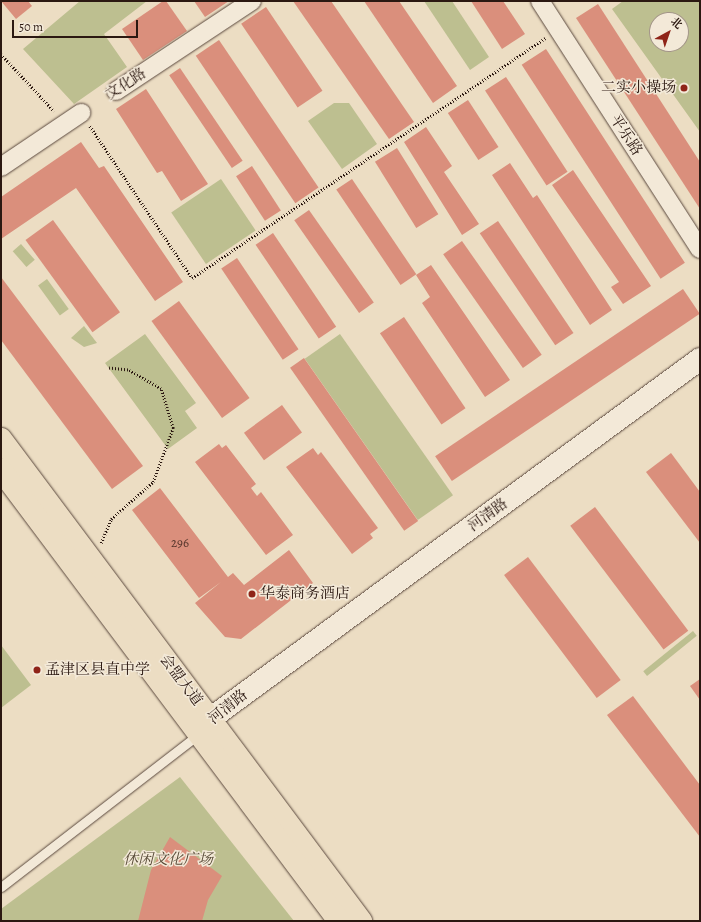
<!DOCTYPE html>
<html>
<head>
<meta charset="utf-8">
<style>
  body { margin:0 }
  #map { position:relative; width:701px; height:922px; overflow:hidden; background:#ecddc3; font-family:Alegreya,"Noto Serif SC",serif }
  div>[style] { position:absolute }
  .green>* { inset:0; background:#bdbf90; transform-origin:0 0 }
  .building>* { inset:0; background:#da8f7c; transform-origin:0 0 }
  .path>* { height:2.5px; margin-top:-1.25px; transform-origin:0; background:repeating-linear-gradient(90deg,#2b1811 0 1px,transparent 0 3px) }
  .roads { filter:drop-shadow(0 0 1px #5b493e) drop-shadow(0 0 1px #5b493e) }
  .service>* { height:9px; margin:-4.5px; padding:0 4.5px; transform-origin:4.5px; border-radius:4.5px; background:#f3e9d8 }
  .minor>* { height:18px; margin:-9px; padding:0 9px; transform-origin:9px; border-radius:9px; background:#f3e9d8 }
  .tertiary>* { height:22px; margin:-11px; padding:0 11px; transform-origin:11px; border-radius:11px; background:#f3e9d8 }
  .primary>* { height:22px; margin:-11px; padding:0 11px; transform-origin:11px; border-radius:11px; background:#ecddc3 }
  .dots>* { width:11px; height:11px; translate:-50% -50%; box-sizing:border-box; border:2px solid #f3e9d8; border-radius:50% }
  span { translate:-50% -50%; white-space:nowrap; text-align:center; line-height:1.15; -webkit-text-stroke:3px #f3e9d8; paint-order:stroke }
  .number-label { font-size:13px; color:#57362c }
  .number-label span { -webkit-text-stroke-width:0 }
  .street-label { font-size:15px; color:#2b1811 }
  .poi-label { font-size:15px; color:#2b1811 }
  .right { translate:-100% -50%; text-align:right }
  .left { translate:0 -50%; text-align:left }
  .park-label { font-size:15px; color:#574a37; font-style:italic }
  .frame { position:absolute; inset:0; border:2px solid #2b1811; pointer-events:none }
  .north { position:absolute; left:649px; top:12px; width:40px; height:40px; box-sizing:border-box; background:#f3e9d8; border:1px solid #a39588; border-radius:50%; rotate:40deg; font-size:11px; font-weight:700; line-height:16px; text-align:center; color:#2b1811 }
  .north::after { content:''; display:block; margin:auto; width:14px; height:18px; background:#8f2418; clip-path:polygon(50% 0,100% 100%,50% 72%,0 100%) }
  .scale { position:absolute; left:12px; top:20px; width:126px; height:18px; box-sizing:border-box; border:2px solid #2b1811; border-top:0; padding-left:5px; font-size:12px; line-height:14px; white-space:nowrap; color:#2b1811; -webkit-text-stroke:3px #f3e9d8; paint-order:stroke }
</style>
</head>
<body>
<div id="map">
  <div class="green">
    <i style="clip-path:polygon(80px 1px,147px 1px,104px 34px,127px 67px,74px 104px,23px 49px)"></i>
    <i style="clip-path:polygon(424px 1px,452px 1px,489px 57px,470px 70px)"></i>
    <i style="clip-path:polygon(evenodd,623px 1px,700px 1px,700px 132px,612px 9px,623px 1px,657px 20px,681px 20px,681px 44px,657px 44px,657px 20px)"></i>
    <i style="clip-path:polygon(334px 103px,349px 103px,377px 144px,342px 169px,308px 121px)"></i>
    <i style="left:221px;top:179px;width:62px;height:60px;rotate:56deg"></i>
    <i style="left:21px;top:244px;width:21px;height:11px;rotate:49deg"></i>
    <i style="left:47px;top:279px;width:37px;height:11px;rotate:54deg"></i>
    <i style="clip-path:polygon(84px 326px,97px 343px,84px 347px,71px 338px)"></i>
    <i style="clip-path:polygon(145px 334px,196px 403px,185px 411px,197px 428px,168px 449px,105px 363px)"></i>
    <i style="left:340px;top:334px;width:197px;height:43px;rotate:55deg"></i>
    <i style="left:693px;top:631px;width:6px;height:64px;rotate:51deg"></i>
    <i style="clip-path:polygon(1px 645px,31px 685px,1px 708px)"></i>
    <i style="clip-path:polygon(180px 777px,294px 921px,1px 921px,1px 909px)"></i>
  </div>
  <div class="building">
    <i style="clip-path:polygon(1px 1px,28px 1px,32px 6px,16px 19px)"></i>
    <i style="clip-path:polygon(163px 1px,166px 1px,187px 31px,143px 60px,122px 29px)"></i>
    <i style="clip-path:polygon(194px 1px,229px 1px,205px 17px)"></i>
    <i style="clip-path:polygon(293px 1px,331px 1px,414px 122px,389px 139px)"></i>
    <i style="clip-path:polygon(364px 1px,399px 1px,457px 86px,433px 103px)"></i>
    <i style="clip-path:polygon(471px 1px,503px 1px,525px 34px,502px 49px)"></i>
    <i style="clip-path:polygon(598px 4px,700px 162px,700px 209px,576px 18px)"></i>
    <i style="left:266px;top:7px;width:101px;height:30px;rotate:56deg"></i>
    <i style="left:219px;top:40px;width:178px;height:28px;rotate:56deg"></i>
    <i style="left:546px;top:49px;width:255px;height:29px;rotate:57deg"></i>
    <i style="left:180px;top:68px;width:112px;height:13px;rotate:56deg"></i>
    <i style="left:506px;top:77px;width:113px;height:25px;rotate:57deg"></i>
    <i style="clip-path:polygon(146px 89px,208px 184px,181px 201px,162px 171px,157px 173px,116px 109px)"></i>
    <i style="left:468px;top:100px;width:56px;height:24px;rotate:57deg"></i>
    <i style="clip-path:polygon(426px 127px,452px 166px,444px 172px,479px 224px,462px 235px,404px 142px)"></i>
    <i style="clip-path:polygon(81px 142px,99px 168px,104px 166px,183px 282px,155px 301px,76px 188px,1px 239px,1px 197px)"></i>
    <i style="left:397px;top:148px;width:78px;height:26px;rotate:58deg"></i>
    <i style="clip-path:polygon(510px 163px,533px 198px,537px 195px,612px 310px,590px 325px,492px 175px)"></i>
    <i style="left:252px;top:166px;width:53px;height:19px;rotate:57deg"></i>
    <i style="clip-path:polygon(573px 170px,651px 286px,623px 304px,611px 287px,619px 282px,552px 185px)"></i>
    <i style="left:352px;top:179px;width:115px;height:19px;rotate:56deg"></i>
    <i style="left:309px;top:210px;width:113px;height:18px;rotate:55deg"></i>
    <i style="left:53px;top:220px;width:114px;height:34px;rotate:54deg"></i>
    <i style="left:498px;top:221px;width:135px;height:22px;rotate:56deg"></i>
    <i style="left:273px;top:233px;width:113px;height:21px;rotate:56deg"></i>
    <i style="left:462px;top:241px;width:139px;height:23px;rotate:55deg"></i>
    <i style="left:237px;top:258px;width:110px;height:19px;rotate:56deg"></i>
    <i style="clip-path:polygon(431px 265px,510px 380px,485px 397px,422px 303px,430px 297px,416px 275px)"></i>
    <i style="clip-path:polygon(1px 277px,143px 466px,112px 489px,1px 340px)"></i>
    <i style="left:683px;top:289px;width:30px;height:299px;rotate:56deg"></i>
    <i style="left:179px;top:301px;width:120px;height:34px;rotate:54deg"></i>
    <i style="left:404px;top:317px;width:110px;height:29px;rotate:56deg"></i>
    <i style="left:304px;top:358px;width:199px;height:17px;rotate:55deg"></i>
    <i style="left:282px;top:405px;width:34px;height:47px;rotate:54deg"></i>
    <i style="clip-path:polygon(219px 444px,222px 448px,226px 445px,256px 484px,251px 488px,257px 496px,261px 492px,293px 535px,266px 555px,195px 462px)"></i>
    <i style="clip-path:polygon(313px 448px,318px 455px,321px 452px,378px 528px,370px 534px,373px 538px,352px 554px,286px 467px)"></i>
    <i style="clip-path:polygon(671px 453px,700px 492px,700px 543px,646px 472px)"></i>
    <i style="clip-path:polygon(160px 488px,228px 577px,233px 573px,244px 585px,289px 550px,313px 583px,241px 639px,225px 637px,195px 603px,221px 582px,199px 598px,132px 510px)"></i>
    <i style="left:595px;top:507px;width:155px;height:31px;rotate:53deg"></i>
    <i style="left:528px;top:557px;width:154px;height:30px;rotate:53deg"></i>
    <i style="clip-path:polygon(700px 679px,700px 700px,690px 686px)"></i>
    <i style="clip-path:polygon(633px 696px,700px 785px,700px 837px,607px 715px)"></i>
    <i style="clip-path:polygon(170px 837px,222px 876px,208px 900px,202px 921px,138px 921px,151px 870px)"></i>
  </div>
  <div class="path">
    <i style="left:1px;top:54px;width:78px;rotate:47.1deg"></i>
    <i style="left:90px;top:126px;width:183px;rotate:56.1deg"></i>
    <i style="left:192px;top:278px;width:427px;rotate:-34.2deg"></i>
    <i style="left:101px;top:543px;width:26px;rotate:-67deg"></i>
    <i style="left:111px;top:519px;width:56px;rotate:-41.4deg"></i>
    <i style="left:153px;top:482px;width:58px;rotate:-69.7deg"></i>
    <i style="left:173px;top:428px;width:41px;rotate:-107.1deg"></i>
    <i style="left:161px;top:389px;width:38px;rotate:-150deg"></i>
    <i style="left:128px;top:370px;width:19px;rotate:-174deg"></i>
  </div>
  <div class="roads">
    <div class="service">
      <i style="left:1px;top:887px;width:249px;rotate:-37.7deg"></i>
    </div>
    <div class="minor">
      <i style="left:540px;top:1px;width:295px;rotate:57.2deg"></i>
      <i style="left:116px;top:91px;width:163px;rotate:-33.5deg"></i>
      <i style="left:1px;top:167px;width:97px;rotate:-34deg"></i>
    </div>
    <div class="tertiary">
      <i style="left:199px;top:734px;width:19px;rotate:-54deg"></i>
      <i style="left:210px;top:719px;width:608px;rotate:-36.3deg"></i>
    </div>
    <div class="primary">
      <i style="left:1px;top:439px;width:602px;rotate:53.24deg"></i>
      <i style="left:1px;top:470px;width:564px;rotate:53.15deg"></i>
    </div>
  </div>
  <div class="dots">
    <i style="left:684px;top:88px;background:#8f2418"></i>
    <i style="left:252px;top:594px;background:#8f2418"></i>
    <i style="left:37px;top:670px;background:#8f2418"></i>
  </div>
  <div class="number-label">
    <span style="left:180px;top:543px">296</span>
  </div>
  <div class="street-label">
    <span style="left:126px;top:84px;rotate:-33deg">文化路</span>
    <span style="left:626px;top:135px;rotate:57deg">平乐路</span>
    <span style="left:488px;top:515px;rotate:-36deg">河清路</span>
    <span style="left:181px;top:680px;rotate:53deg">会盟大道</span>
    <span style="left:228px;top:707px;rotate:-39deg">河清路</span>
  </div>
  <div class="poi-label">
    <span class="right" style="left:676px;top:88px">二实小操场</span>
    <span class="left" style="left:260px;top:594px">华泰商务酒店</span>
    <span class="left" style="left:45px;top:670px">孟津区县直中学</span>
  </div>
  <div class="park-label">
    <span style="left:168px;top:860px">休闲文化广场</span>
  </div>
  <div class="frame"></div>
  <div class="north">北</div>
  <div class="scale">50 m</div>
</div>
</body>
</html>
